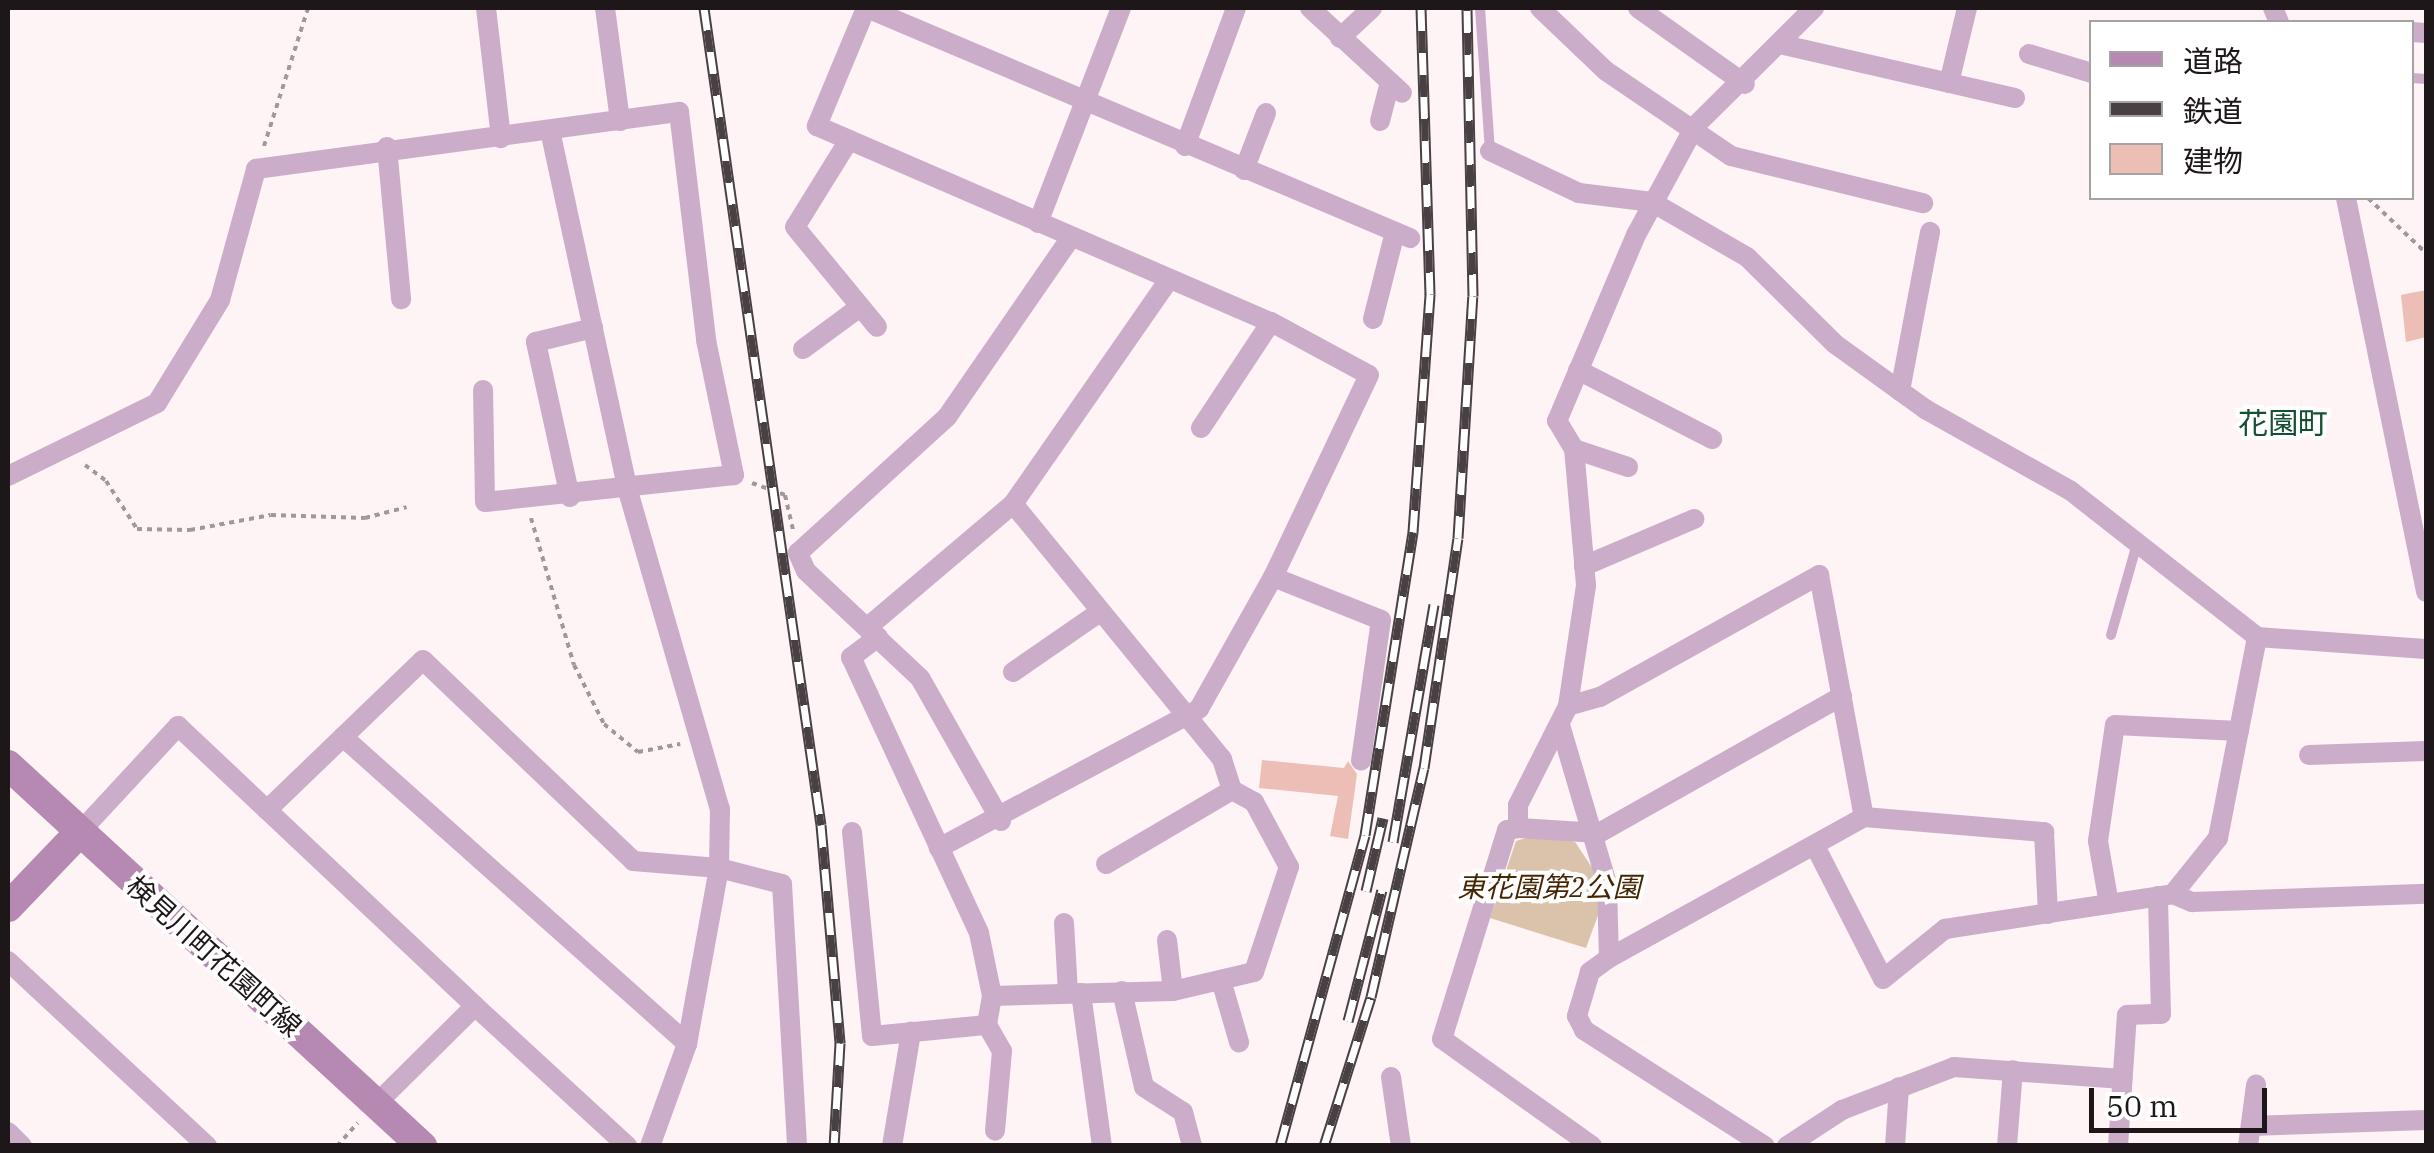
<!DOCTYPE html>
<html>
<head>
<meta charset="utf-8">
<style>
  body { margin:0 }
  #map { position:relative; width:2434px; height:1153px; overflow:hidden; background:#fef3f5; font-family:"IBM Plex Serif","Noto Sans JP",serif }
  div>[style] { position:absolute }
  .green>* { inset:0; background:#dbc2ab }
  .building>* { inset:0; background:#ecbeb5 }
  .path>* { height:4px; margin-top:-2px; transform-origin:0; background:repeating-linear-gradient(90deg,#a1989a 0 5px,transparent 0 10px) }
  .lane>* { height:10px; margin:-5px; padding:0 5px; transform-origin:5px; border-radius:5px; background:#ccadc9 }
  .street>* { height:20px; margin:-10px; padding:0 10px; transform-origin:10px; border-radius:10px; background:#ccadc9 }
  .secondary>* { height:30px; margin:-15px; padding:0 15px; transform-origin:15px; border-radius:15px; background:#b689b2 }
  .rail>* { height:11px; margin-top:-5.5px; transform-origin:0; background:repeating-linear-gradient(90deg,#fff 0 22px,#484042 0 44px); box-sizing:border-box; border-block:2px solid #484042 }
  span { translate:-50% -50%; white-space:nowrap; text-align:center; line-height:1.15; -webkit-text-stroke:8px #fff; paint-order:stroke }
  .park-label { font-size:28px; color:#462602; font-style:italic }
  .street-label { font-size:28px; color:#1e1719 }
  .neighbourhood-label { font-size:30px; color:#145031 }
  .frame { position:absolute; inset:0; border:10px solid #1e1719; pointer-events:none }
  .legend { position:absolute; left:2089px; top:20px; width:325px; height:180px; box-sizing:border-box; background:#fff; border:2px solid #a5a2a3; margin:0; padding:12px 18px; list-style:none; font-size:30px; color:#1e1719 }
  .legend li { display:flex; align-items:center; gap:20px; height:50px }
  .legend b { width:50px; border:2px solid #a5a2a3 }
  .scale { position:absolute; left:2089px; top:1088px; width:178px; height:45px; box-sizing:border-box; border:5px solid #1e1719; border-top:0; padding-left:12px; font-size:30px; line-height:35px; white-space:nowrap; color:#1e1719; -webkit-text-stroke:8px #fff; paint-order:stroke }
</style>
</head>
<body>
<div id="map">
  <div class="green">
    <i style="clip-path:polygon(1543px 833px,1575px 842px,1599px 878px,1601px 907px,1586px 948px,1490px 918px,1516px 841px)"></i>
  </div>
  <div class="building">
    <i style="clip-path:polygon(2426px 290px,2426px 337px,2406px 342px,2401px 295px)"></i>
    <i style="clip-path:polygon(1262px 760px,1344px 768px,1348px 761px,1357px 774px,1348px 839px,1330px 836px,1338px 796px,1259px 788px)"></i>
  </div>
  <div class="path">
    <i style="left:264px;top:146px;width:145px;rotate:-72.3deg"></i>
    <i style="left:2368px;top:198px;width:80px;rotate:43.5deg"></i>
    <i style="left:85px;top:465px;width:26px;rotate:37deg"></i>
    <i style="left:106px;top:481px;width:57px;rotate:57.1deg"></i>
    <i style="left:137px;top:529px;width:53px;rotate:1.1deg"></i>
    <i style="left:190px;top:530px;width:82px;rotate:-10.5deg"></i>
    <i style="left:271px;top:515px;width:94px;rotate:1.8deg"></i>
    <i style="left:365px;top:518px;width:43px;rotate:-14.7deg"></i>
    <i style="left:752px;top:483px;width:35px;rotate:20deg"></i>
    <i style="left:785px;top:495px;width:36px;rotate:77deg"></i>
    <i style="left:531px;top:518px;width:153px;rotate:73.7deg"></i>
    <i style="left:574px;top:665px;width:66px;rotate:63deg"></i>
    <i style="left:604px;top:724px;width:44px;rotate:39.5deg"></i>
    <i style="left:638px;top:752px;width:43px;rotate:-10.8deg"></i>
    <i style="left:337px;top:1146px;width:31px;rotate:-48deg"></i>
  </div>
  <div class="lane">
    <i style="left:1480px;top:8px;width:143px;rotate:86deg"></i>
    <i style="left:2412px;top:78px;width:14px;rotate:4deg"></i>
    <i style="left:2111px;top:635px;width:95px;rotate:-74.1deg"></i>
  </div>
  <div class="street">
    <i style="left:486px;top:8px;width:131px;rotate:83.4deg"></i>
    <i style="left:605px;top:8px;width:114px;rotate:82.4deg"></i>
    <i style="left:866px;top:8px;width:128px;rotate:112.6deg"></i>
    <i style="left:817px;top:126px;width:495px;rotate:23.4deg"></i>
    <i style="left:1271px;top:322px;width:111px;rotate:28.4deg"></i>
    <i style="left:1369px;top:375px;width:224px;rotate:115.4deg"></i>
    <i style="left:1273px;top:577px;width:151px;rotate:119.3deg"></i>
    <i style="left:1199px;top:709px;width:295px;rotate:151.9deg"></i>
    <i style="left:867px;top:8px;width:590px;rotate:22.96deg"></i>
    <i style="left:1310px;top:8px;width:125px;rotate:42.7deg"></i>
    <i style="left:1540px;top:8px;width:91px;rotate:43.7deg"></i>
    <i style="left:1606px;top:71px;width:151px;rotate:34.2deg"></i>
    <i style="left:1731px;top:156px;width:198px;rotate:13.8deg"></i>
    <i style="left:1638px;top:8px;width:131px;rotate:35.4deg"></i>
    <i style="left:2273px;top:8px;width:15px;rotate:67deg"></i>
    <i style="left:2412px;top:32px;width:14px;rotate:4deg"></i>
    <i style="left:1340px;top:38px;width:44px;rotate:-43.2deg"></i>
    <i style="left:1784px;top:45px;width:237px;rotate:12.9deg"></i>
    <i style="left:2029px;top:54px;width:66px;rotate:16.8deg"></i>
    <i style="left:1949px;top:83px;width:77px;rotate:-76.5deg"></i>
    <i style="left:1380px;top:121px;width:40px;rotate:-75.6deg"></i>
    <i style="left:551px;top:135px;width:364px;rotate:77.8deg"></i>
    <i style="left:628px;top:491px;width:331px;rotate:73.9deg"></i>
    <i style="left:720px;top:809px;width:59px;rotate:91deg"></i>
    <i style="left:719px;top:868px;width:179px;rotate:100.3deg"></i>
    <i style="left:687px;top:1044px;width:109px;rotate:109.9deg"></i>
    <i style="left:849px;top:140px;width:102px;rotate:121.8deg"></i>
    <i style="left:795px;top:227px;width:129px;rotate:50.6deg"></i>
    <i style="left:1185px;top:146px;width:147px;rotate:-69.7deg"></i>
    <i style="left:387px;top:147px;width:153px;rotate:84.7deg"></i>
    <i style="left:1490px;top:151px;width:98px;rotate:25.3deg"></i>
    <i style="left:1579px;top:193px;width:74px;rotate:7deg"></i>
    <i style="left:1652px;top:202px;width:110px;rotate:30.1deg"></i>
    <i style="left:1747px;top:257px;width:124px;rotate:44.7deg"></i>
    <i style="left:1835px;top:344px;width:111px;rotate:35.8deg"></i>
    <i style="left:1925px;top:409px;width:167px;rotate:29.3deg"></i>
    <i style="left:2071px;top:491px;width:236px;rotate:38.1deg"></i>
    <i style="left:2257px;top:637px;width:169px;rotate:4.1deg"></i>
    <i style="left:1244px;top:170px;width:61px;rotate:-68.9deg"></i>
    <i style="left:2346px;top:198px;width:402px;rotate:78.5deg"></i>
    <i style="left:1038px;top:223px;width:230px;rotate:-68.9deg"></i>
    <i style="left:1373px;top:319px;width:90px;rotate:-75.8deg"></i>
    <i style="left:803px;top:349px;width:71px;rotate:-36.4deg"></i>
    <i style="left:1578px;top:370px;width:151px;rotate:27.2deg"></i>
    <i style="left:1900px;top:391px;width:162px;rotate:-79.3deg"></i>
    <i style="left:1201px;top:428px;width:127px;rotate:-56.6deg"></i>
    <i style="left:1574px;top:449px;width:57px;rotate:18.4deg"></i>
    <i style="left:8px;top:476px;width:166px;rotate:-26.1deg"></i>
    <i style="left:157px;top:403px;width:121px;rotate:-58.5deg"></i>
    <i style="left:220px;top:300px;width:136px;rotate:-74.6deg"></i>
    <i style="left:256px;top:169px;width:427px;rotate:-7.7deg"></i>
    <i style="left:679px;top:112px;width:230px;rotate:83.2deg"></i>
    <i style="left:706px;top:340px;width:138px;rotate:78.3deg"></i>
    <i style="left:734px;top:475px;width:250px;rotate:173.8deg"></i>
    <i style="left:485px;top:502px;width:112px;rotate:-91deg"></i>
    <i style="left:570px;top:497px;width:159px;rotate:-102.4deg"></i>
    <i style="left:536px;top:342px;width:59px;rotate:-13.8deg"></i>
    <i style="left:1584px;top:566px;width:120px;rotate:-23.1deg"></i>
    <i style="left:1273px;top:577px;width:116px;rotate:21.7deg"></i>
    <i style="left:1381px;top:620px;width:142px;rotate:98.1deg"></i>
    <i style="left:869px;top:626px;width:189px;rotate:-40.3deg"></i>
    <i style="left:1013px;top:504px;width:272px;rotate:-55.2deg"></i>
    <i style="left:878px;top:637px;width:34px;rotate:143deg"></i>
    <i style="left:851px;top:657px;width:304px;rotate:65.1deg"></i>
    <i style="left:979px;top:933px;width:64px;rotate:78.3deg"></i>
    <i style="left:992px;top:996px;width:29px;rotate:100deg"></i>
    <i style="left:987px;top:1025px;width:30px;rotate:60deg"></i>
    <i style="left:1002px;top:1051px;width:80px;rotate:95deg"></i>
    <i style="left:1013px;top:672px;width:106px;rotate:-34.6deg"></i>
    <i style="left:1568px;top:706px;width:33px;rotate:-16deg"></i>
    <i style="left:1600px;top:697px;width:251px;rotate:-29.1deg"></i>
    <i style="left:1819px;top:575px;width:246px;rotate:79.5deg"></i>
    <i style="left:1560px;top:725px;width:166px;rotate:73.5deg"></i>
    <i style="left:1607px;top:884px;width:74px;rotate:88.5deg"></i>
    <i style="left:1609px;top:958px;width:24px;rotate:144deg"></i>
    <i style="left:1590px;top:972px;width:46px;rotate:106.5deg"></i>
    <i style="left:1577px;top:1016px;width:16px;rotate:63deg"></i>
    <i style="left:1584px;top:1030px;width:215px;rotate:32.7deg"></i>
    <i style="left:343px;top:737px;width:461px;rotate:41.7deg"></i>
    <i style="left:2309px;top:755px;width:117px;rotate:-2deg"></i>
    <i style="left:267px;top:810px;width:216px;rotate:-43.9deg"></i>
    <i style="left:423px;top:660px;width:291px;rotate:43.7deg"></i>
    <i style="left:633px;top:861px;width:86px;rotate:4.7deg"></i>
    <i style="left:719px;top:868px;width:65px;rotate:14.3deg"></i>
    <i style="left:782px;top:884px;width:262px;rotate:86.7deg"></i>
    <i style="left:1001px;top:821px;width:164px;rotate:-119.5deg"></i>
    <i style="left:920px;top:678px;width:156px;rotate:-136.8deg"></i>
    <i style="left:806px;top:571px;width:20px;rotate:-114deg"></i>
    <i style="left:798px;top:553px;width:202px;rotate:-42.4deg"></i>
    <i style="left:947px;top:417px;width:216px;rotate:-55.4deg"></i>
    <i style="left:1518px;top:828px;width:81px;rotate:3.5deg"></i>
    <i style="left:1599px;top:833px;width:279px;rotate:-29.4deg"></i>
    <i style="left:852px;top:832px;width:205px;rotate:84.4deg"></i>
    <i style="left:872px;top:1036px;width:116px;rotate:-5.5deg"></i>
    <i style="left:79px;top:833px;width:146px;rotate:-47.2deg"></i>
    <i style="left:178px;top:726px;width:408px;rotate:43.3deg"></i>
    <i style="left:1815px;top:846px;width:149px;rotate:62.9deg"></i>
    <i style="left:1883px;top:979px;width:80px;rotate:-38.9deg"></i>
    <i style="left:1945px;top:929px;width:231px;rotate:-8.7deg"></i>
    <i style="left:2173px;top:894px;width:72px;rotate:-51.2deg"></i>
    <i style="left:2218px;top:838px;width:205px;rotate:-79deg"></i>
    <i style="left:1106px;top:864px;width:146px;rotate:-30.4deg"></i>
    <i style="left:2173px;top:894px;width:21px;rotate:23deg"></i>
    <i style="left:2192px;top:902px;width:234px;rotate:-2deg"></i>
    <i style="left:2109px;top:904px;width:64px;rotate:-99.9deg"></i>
    <i style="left:2098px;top:841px;width:117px;rotate:-81.7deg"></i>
    <i style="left:2115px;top:725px;width:124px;rotate:2.8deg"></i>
    <i style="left:1064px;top:923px;width:70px;rotate:86.7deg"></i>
    <i style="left:1167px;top:940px;width:51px;rotate:83.3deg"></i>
    <i style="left:1609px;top:958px;width:291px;rotate:-28.9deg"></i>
    <i style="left:1864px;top:817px;width:181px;rotate:4.8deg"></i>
    <i style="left:2044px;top:832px;width:82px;rotate:87.2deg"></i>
    <i style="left:8px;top:961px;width:272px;rotate:42.9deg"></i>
    <i style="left:1221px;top:980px;width:65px;rotate:73.8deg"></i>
    <i style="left:1122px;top:991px;width:98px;rotate:77.1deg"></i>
    <i style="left:1144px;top:1087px;width:46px;rotate:32.7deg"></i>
    <i style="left:1183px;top:1112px;width:35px;rotate:75deg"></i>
    <i style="left:1081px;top:993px;width:154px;rotate:82.2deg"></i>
    <i style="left:992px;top:996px;width:181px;rotate:-1.6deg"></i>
    <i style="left:1173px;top:991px;width:83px;rotate:-13.2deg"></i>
    <i style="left:1254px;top:972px;width:111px;rotate:-71.6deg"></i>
    <i style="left:1289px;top:867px;width:74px;rotate:-118.3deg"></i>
    <i style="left:1254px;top:802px;width:25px;rotate:-151deg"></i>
    <i style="left:1232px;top:790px;width:33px;rotate:-108deg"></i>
    <i style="left:1222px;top:759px;width:330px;rotate:-129.3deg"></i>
    <i style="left:1391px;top:1077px;width:70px;rotate:81.8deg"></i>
    <i style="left:376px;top:1104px;width:139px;rotate:-44.7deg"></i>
    <i style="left:475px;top:1006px;width:207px;rotate:42.6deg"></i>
    <i style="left:2251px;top:1126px;width:175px;rotate:-2deg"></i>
    <i style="left:8px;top:1132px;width:20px;rotate:45deg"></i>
    <i style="left:892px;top:1146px;width:116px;rotate:-80.5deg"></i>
    <i style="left:1592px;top:1146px;width:184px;rotate:-144.5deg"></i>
    <i style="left:1442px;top:1039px;width:219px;rotate:-72.7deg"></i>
    <i style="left:1507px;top:830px;width:11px;rotate:-10deg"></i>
    <i style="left:1518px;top:828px;width:23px;rotate:-90deg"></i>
    <i style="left:1518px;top:805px;width:111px;rotate:-63.2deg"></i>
    <i style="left:1568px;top:706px;width:122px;rotate:-81.5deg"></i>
    <i style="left:1586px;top:585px;width:137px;rotate:-95deg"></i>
    <i style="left:1574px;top:449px;width:33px;rotate:-121deg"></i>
    <i style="left:1557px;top:421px;width:202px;rotate:-67deg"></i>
    <i style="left:1636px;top:235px;width:124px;rotate:-61.6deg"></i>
    <i style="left:1695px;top:126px;width:168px;rotate:-44.8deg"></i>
    <i style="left:1787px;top:1146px;width:66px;rotate:-33.2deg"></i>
    <i style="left:1842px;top:1110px;width:120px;rotate:-21deg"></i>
    <i style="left:1954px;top:1067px;width:169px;rotate:4.1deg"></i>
    <i style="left:1895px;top:1146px;width:59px;rotate:-86.1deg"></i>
    <i style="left:2007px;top:1146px;width:76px;rotate:-85.5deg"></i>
    <i style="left:2118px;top:1146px;width:131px;rotate:-86.1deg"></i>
    <i style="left:2127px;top:1015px;width:34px;rotate:-2deg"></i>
    <i style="left:2161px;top:1014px;width:118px;rotate:-91.5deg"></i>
    <i style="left:2248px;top:1146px;width:62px;rotate:-82.5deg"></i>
  </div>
  <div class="secondary">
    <i style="left:8px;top:765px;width:563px;rotate:42.62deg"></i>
    <i style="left:8px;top:907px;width:103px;rotate:-46.2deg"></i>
  </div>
  <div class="rail">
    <i style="left:704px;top:8px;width:825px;rotate:81.85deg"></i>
    <i style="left:821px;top:825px;width:219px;rotate:85deg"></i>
    <i style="left:840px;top:1043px;width:103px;rotate:93.3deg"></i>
    <i style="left:1393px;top:842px;width:241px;rotate:-80.2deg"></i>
    <i style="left:1366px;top:891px;width:75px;rotate:-76.9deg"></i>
    <i style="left:1348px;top:1021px;width:135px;rotate:-75.5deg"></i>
    <i style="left:1280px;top:1146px;width:322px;rotate:-74.7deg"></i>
    <i style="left:1365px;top:835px;width:307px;rotate:-81deg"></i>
    <i style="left:1413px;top:532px;width:239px;rotate:-85.9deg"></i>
    <i style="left:1430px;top:294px;width:286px;rotate:-91.8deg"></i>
    <i style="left:1324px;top:1146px;width:156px;rotate:-72.5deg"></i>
    <i style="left:1371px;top:997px;width:235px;rotate:-77deg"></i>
    <i style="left:1424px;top:768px;width:232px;rotate:-81.6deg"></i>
    <i style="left:1458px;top:538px;width:242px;rotate:-86.5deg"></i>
    <i style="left:1473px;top:296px;width:288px;rotate:-91.2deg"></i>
  </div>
  <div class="park-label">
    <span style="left:1549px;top:887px">東花園第2公園</span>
  </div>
  <div class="street-label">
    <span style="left:214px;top:956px;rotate:42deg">検見川町花園町線</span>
  </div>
  <div class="neighbourhood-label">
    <span style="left:2283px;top:423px">花園町</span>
  </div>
  <div class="frame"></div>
  <ul class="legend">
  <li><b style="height:12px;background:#b689b2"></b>道路</li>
  <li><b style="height:12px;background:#484042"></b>鉄道</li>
  <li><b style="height:28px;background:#ecbeb5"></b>建物</li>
  </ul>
  <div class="scale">50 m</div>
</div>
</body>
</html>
